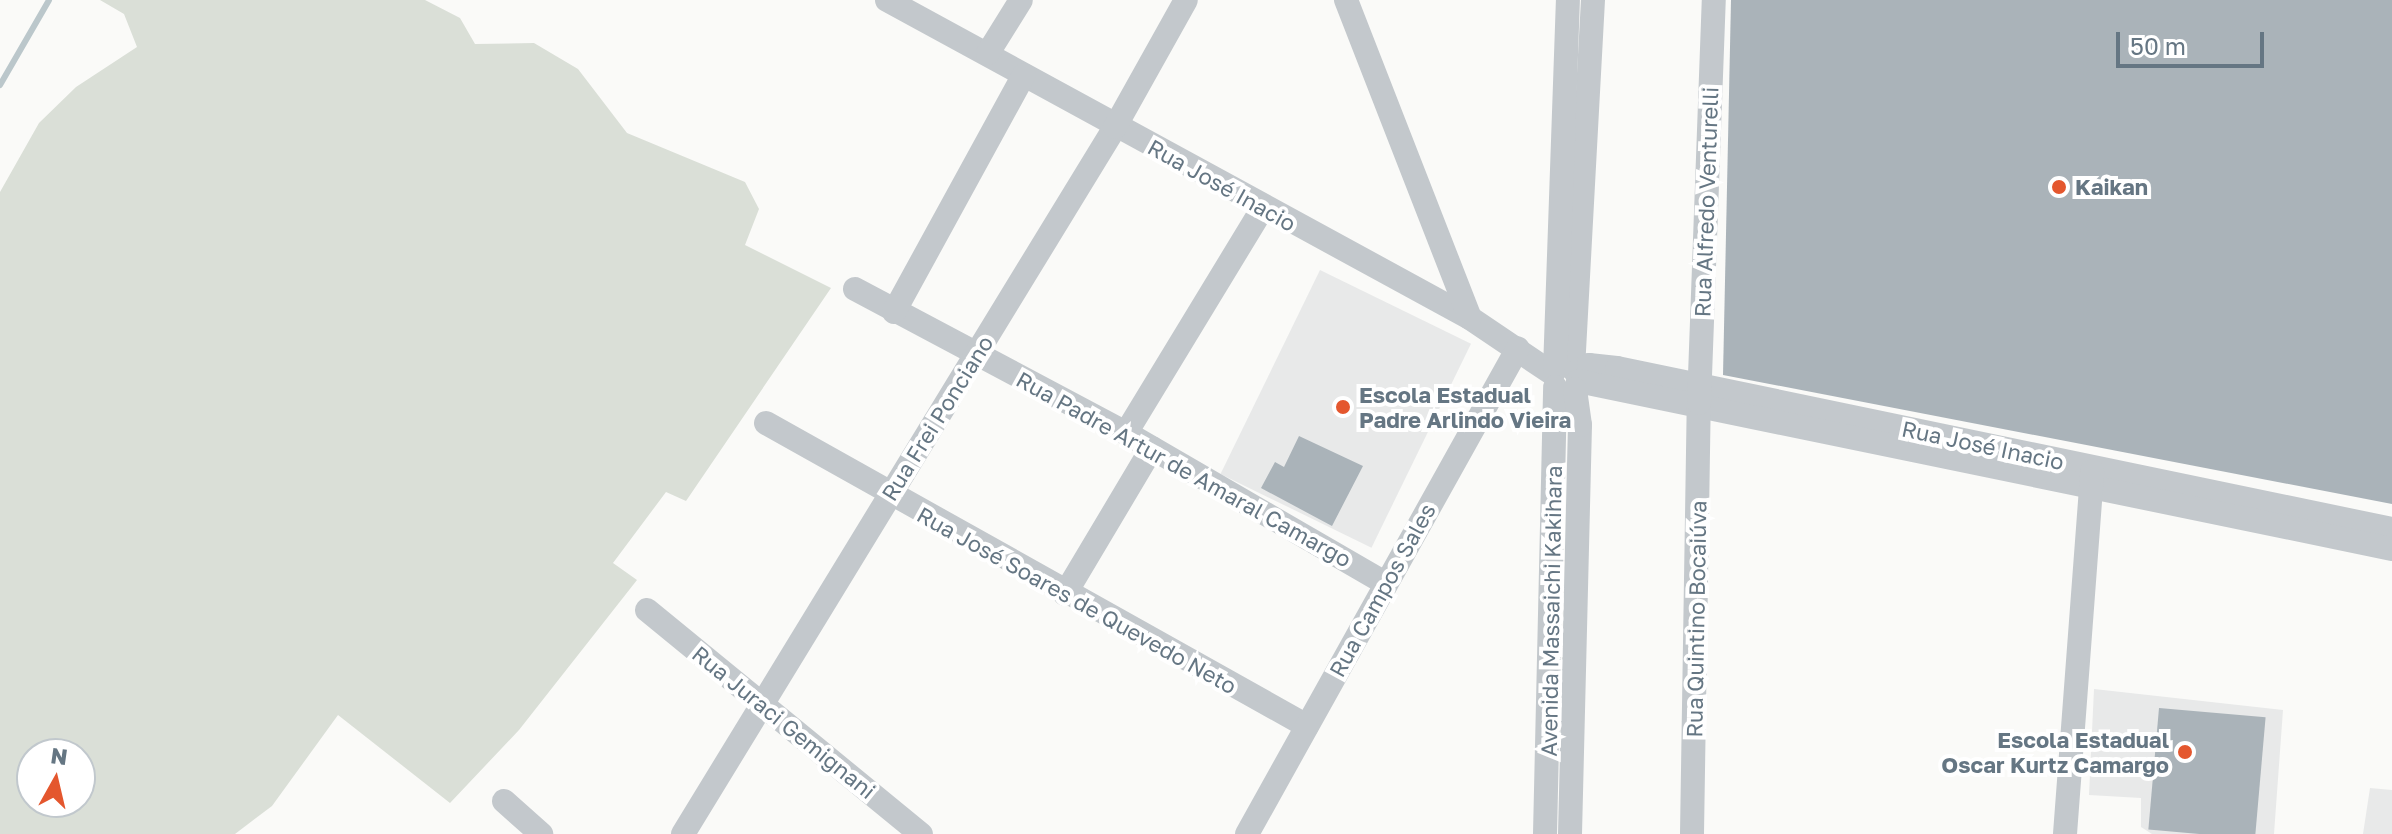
<!DOCTYPE html>
<html>
<head>
<meta charset="utf-8">
<style>
  body { margin:0 }
  #map { position:relative; width:2392px; height:834px; overflow:hidden; background:#fafaf8; font-family:"Golos Text",sans-serif }
  div>[style] { position:absolute }
  .built>* { inset:0; background:#e8e9e9; transform-origin:0 0 }
  .green>* { inset:0; background:#dadfd7 }
  .stream>* { height:6px; margin:-3px; padding:0 3px; transform-origin:3px; border-radius:3px; background:#bbc7cb }
  .building>* { inset:0; background:#aab3b9; transform-origin:0 0 }
  .minor>* { height:24px; margin:-12px; padding:0 12px; transform-origin:12px; border-radius:12px; background:#c3c8cc }
  .dots>* { width:22px; height:22px; translate:-50% -50%; box-sizing:border-box; border:4px solid #fff; border-radius:50% }
  span { translate:-50% -50%; white-space:nowrap; text-align:center; line-height:1.15; -webkit-text-stroke:8px #fff; paint-order:stroke }
  .street-label { font-size:22px; color:#657683 }
  .poi-label { font-size:22px; color:#657683; font-weight:700 }
  .left { translate:0 -50%; text-align:left }
  .right { translate:-100% -50%; text-align:right }
  .north { position:absolute; left:16px; top:738px; width:80px; height:80px; box-sizing:border-box; background:#fff; border:2px solid #c1c8cd; border-radius:50%; rotate:8deg; font-size:22px; font-weight:700; line-height:32px; text-align:center; color:#657683 }
  .north::after { content:''; display:block; margin:auto; width:28px; height:36px; background:#e4572e; clip-path:polygon(50% 0,100% 100%,50% 72%,0 100%) }
  .scale { position:absolute; left:2116px; top:32px; width:148px; height:36px; box-sizing:border-box; border:4px solid #657683; border-top:0; padding-left:10px; font-size:24px; line-height:28px; white-space:nowrap; color:#657683; -webkit-text-stroke:6px #fff; paint-order:stroke }
</style>
</head>
<body>
<div id="map">
  <div class="built">
    <i style="left:1320px;top:270px;width:168px;height:227px;rotate:26deg"></i>
    <i style="clip-path:polygon(2094px 689px,2283px 710px,2274px 834px,2152px 834px,2141px 827px,2141px 798px,2089px 795px)"></i>
    <i style="clip-path:polygon(2370px 788px,2392px 790px,2392px 834px,2363px 834px)"></i>
  </div>
  <div class="green">
    <i style="clip-path:polygon(evenodd,100px 0,425px 0,460px 18px,475px 44px,534px 43px,578px 69px,627px 133px,745px 182px,759px 209px,745px 245px,831px 288px,686px 501px,666px 492px,613px 563px,637px 580px,519px 730px,450px 803px,338px 715px,272px 806px,235px 834px,0 834px,0 192px,39px 123px,76px 87px,137px 47px,124px 14px,100px 0,80px 754px,80px 802px,32px 802px,32px 754px,80px 754px)"></i>
  </div>
  <div class="stream">
    <i style="left:0;top:85px;width:98px;rotate:-60deg"></i>
  </div>
  <div class="building">
    <i style="clip-path:polygon(1731px 0,2392px 0,2392px 504px,1723px 375px)"></i>
    <i style="clip-path:polygon(1299px 436px,1363px 466px,1332px 526px,1261px 488px,1275px 462px,1284px 467px)"></i>
    <i style="left:2159px;top:708px;width:107px;height:122px;rotate:5deg"></i>
  </div>
  <div class="minor">
    <i style="left:887px;top:0;width:664px;rotate:28.61deg"></i>
    <i style="left:1470px;top:318px;width:100px;rotate:34deg"></i>
    <i style="left:1346px;top:0;width:341px;rotate:68.7deg"></i>
    <i style="left:988px;top:53px;width:62px;rotate:-58.1deg"></i>
    <i style="left:855px;top:289px;width:307px;rotate:28deg"></i>
    <i style="left:1126px;top:433px;width:299px;rotate:30.1deg"></i>
    <i style="left:894px;top:312px;width:270px;rotate:-61.3deg"></i>
    <i style="left:1573px;top:369px;width:370px;rotate:-86.9deg"></i>
    <i style="left:1555px;top:370px;width:370px;rotate:-88deg"></i>
    <i style="left:1576px;top:372px;width:15px;rotate:-28deg"></i>
    <i style="left:1589px;top:365px;width:28px;rotate:6deg"></i>
    <i style="left:1617px;top:368px;width:792px;rotate:11.74deg"></i>
    <i style="left:1578px;top:381px;width:831px;rotate:11.66deg"></i>
    <i style="left:766px;top:423px;width:620px;rotate:29.25deg"></i>
    <i style="left:1126px;top:433px;width:263px;rotate:-58.7deg"></i>
    <i style="left:1065px;top:594px;width:170px;rotate:-59.2deg"></i>
    <i style="left:647px;top:610px;width:354px;rotate:39.3deg"></i>
    <i style="left:504px;top:801px;width:50px;rotate:41.7deg"></i>
    <i style="left:683px;top:834px;width:829px;rotate:-58.57deg"></i>
    <i style="left:1115px;top:127px;width:145px;rotate:-60.8deg"></i>
    <i style="left:1247px;top:834px;width:556px;rotate:-60.86deg"></i>
    <i style="left:1545px;top:834px;width:447px;rotate:-88.7deg"></i>
    <i style="left:1570px;top:834px;width:409px;rotate:-88.6deg"></i>
    <i style="left:1580px;top:425px;width:36px;rotate:-98deg"></i>
    <i style="left:1692px;top:834px;width:431px;rotate:-89.1deg"></i>
    <i style="left:1699px;top:403px;width:403px;rotate:-87.9deg"></i>
    <i style="left:2065px;top:834px;width:364px;rotate:-85.7deg"></i>
  </div>
  <div class="dots">
    <i style="left:2059px;top:187px;background:#e4572e"></i>
    <i style="left:1343px;top:407px;background:#e4572e"></i>
    <i style="left:2185px;top:752px;background:#e4572e"></i>
  </div>
  <div class="street-label">
    <span style="left:1222px;top:185px;rotate:29deg">Rua José Inacio</span>
    <span style="left:1706px;top:202px;rotate:-88deg">Rua Alfredo Venturelli</span>
    <span style="left:937px;top:418px;rotate:-58deg">Rua Frei Ponciano</span>
    <span style="left:1983px;top:445px;rotate:12deg">Rua José Inacio</span>
    <span style="left:1184px;top:469px;rotate:29deg">Rua Padre Artur de Amaral Camargo</span>
    <span style="left:1382px;top:590px;rotate:-61deg">Rua Campos Sales</span>
    <span style="left:1077px;top:600px;rotate:29deg">Rua José Soares de Quevedo Neto</span>
    <span style="left:1551px;top:611px;rotate:-89deg">Avenida Massaichi Kakihara</span>
    <span style="left:1696px;top:619px;rotate:-89deg">Rua Quintino Bocaiúva</span>
    <span style="left:784px;top:722px;rotate:39deg">Rua Juraci Gemignani</span>
  </div>
  <div class="poi-label">
    <span class="left" style="left:2075px;top:187px">Kaikan</span>
    <span class="left" style="left:1359px;top:407px">Escola Estadual<br>Padre Arlindo Vieira</span>
    <span class="right" style="left:2169px;top:752px">Escola Estadual<br>Oscar Kurtz Camargo</span>
  </div>
  <div class="north">N</div>
  <div class="scale">50 m</div>
</div>
</body>
</html>
